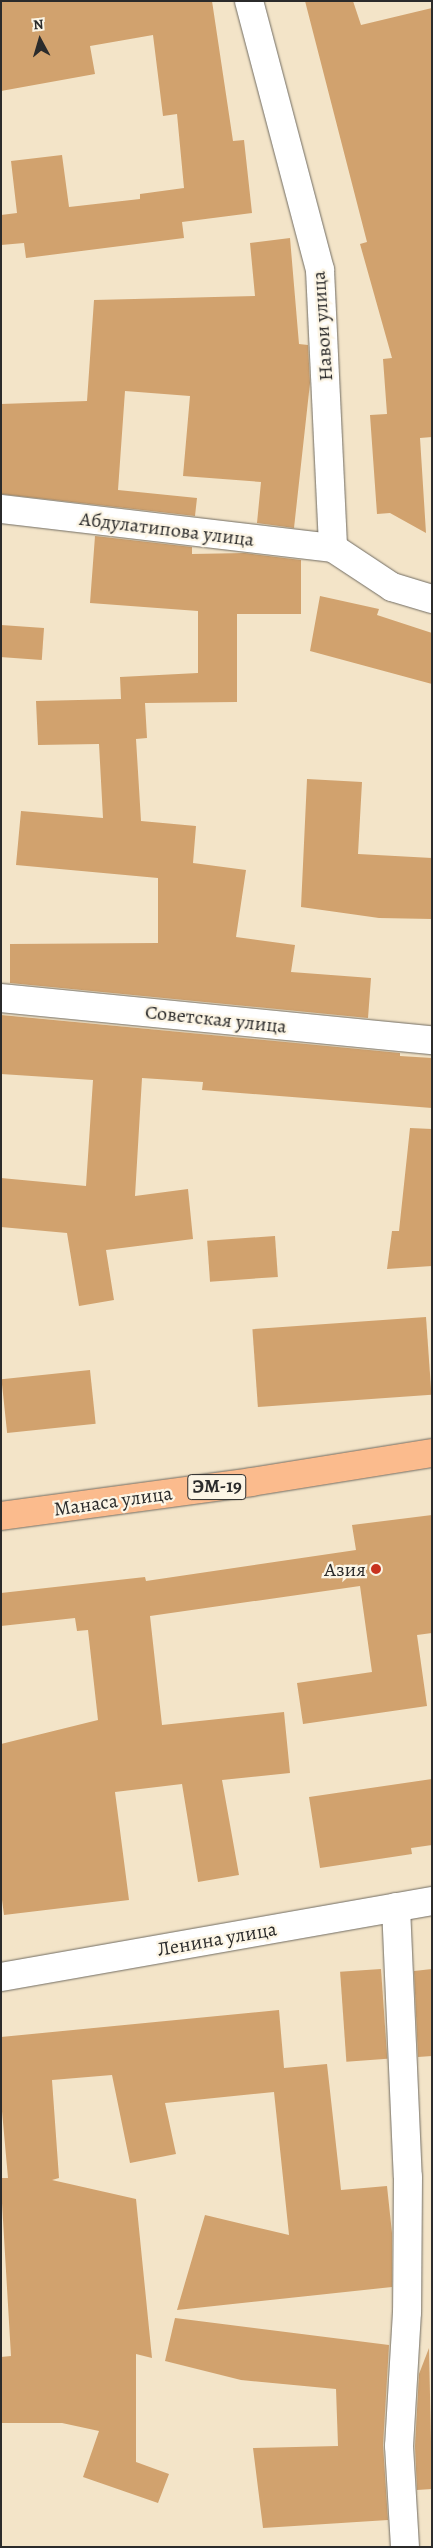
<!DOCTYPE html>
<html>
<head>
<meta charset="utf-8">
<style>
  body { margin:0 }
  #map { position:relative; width:433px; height:2548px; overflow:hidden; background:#f3e4c8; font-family:Alegreya,serif }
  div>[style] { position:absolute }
  .building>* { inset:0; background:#d1a26e; transform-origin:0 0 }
  .roads { filter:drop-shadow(0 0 1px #716c62) drop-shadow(0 0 1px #716c62) }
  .minor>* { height:28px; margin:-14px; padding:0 14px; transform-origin:14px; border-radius:14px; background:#fff }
  .major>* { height:28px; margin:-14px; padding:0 14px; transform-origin:14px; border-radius:14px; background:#fbbb8d }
  .dots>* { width:14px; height:14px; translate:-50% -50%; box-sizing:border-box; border:2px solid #fcf5e5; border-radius:50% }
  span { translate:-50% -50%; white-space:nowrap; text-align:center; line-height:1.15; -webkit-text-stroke:4.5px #fcf5e5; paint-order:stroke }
  .shield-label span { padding:1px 4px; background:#fcf5e5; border:1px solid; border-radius:4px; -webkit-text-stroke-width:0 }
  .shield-label { font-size:19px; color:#2b2b2b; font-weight:700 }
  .street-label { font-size:20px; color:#2b2b2b }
  .poi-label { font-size:20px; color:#2b2b2b }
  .right { translate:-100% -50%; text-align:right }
  .frame { position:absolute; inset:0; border:2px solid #2b2b2b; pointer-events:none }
  .north { position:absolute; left:15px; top:15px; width:50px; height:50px; -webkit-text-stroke:4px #fcf5e5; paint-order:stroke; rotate:354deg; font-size:14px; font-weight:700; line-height:20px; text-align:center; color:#2b2b2b }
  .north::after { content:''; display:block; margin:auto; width:18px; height:22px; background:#2b2b2b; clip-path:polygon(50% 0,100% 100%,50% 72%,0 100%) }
</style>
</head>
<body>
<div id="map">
  <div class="building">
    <i style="clip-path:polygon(1px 1px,212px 1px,233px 141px,244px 140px,252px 213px,182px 222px,184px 238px,26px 258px,24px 243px,1px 245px,1px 215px,17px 213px,11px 161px,62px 155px,69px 207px,140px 199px,140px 194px,184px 188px,177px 114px,163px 116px,153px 35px,90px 46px,95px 74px,1px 91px)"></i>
    <i style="clip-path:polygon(305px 1px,353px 1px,361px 25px,432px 8px,432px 437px,420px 438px,426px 533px,390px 513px,377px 514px,370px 415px,387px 414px,383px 359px,392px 358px,360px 244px,367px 242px)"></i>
    <i style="clip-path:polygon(290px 238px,299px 344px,308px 345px,310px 383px,294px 528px,257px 523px,261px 482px,183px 476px,190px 396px,125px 391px,118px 490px,197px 498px,195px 516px,1px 494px,1px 404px,87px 401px,94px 300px,255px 296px,250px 243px)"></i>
    <i style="clip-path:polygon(95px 536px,192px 547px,192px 554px,245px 553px,301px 560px,301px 614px,237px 614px,237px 702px,145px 703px,147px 738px,136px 739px,141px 821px,196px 826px,193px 863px,246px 870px,236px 937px,295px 945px,291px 972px,371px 978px,368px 1018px,10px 983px,10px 944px,158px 943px,158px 878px,16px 865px,21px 811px,103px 818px,99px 744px,38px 745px,36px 701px,121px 699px,120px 677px,198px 673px,198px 611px,90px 603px)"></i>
    <i style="clip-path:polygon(320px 596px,379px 609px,377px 615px,432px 633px,432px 684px,310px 651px)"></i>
    <i style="left:44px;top:628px;width:32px;height:43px;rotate:94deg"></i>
    <i style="clip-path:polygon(307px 779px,362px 782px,358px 854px,432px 858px,432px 919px,379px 918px,301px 907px)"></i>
    <i style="clip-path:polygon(1px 1015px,400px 1053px,400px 1056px,432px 1058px,432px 1108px,202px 1090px,203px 1082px,142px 1078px,135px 1196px,188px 1189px,193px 1239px,106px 1250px,114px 1300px,79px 1306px,67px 1233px,1px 1227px,1px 1178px,86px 1186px,93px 1080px,1px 1074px)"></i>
    <i style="clip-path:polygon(410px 1128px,432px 1129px,432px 1266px,387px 1269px,392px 1231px,399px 1231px)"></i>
    <i style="left:275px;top:1236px;width:41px;height:68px;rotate:86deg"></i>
    <i style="left:426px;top:1317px;width:78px;height:174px;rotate:86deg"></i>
    <i style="left:90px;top:1370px;width:54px;height:89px;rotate:84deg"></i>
    <i style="clip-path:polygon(432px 1515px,432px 1633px,417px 1635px,427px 1706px,303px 1724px,297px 1683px,372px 1672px,360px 1586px,150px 1616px,162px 1725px,284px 1712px,290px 1773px,222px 1780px,239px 1875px,198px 1882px,182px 1784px,115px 1792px,129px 1900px,4px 1915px,1px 1892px,1px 1744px,98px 1720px,88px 1630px,77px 1631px,75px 1618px,1px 1626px,1px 1593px,145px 1577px,146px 1581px,356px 1550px,352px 1525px)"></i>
    <i style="clip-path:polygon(432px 1779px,432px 1845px,411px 1848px,412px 1854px,320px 1868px,309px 1797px)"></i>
    <i style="left:381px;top:1969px;width:90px;height:41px;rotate:86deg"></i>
    <i style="clip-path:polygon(432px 1969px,432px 2056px,418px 2057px,414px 1971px)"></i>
    <i style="clip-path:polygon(279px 2010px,284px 2068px,327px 2064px,341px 2190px,387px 2186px,392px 2233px,392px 2287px,177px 2310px,205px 2215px,289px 2235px,274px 2092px,165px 2103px,176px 2154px,130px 2163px,112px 2075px,52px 2080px,59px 2178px,52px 2180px,136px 2199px,152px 2358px,136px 2354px,136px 2462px,169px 2474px,158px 2503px,83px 2477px,99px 2431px,62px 2423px,1px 2423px,1px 2357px,11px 2356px,1px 2186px,1px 2178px,8px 2178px,1px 2100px,1px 2037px)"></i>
    <i style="clip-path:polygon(175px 2318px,389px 2345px,383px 2445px,388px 2520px,263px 2528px,253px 2448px,338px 2446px,336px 2389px,241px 2380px,165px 2361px)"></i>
    <i style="clip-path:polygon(429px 2348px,432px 2489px,417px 2490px,415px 2446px,419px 2374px)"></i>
  </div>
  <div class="roads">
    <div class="minor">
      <i style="left:249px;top:1px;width:278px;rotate:75.2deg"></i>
      <i style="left:320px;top:270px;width:278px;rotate:87.3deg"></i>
      <i style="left:333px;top:548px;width:71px;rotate:33.5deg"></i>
      <i style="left:392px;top:587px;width:42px;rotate:16.7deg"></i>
      <i style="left:1px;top:509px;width:334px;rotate:6.7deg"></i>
      <i style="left:1px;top:998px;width:433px;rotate:5.6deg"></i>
      <i style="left:396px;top:1907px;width:270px;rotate:87.5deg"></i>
      <i style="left:408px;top:2177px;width:135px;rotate:90.4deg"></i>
      <i style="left:407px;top:2312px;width:134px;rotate:93.4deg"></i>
      <i style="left:399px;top:2446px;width:101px;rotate:86.6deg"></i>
      <i style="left:1px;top:1977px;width:438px;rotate:-10deg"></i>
    </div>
    <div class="major">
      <i style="left:1px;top:1516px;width:252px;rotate:-7.7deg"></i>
      <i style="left:251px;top:1482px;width:183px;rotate:-9.1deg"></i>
    </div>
  </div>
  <div class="dots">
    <i style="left:376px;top:1569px;background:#c8321e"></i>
  </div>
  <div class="shield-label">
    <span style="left:217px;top:1487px">ЭМ-19</span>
  </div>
  <div class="street-label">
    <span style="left:322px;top:326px;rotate:-94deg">Навои улица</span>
    <span style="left:167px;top:529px;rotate:7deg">Абдулатипова улица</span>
    <span style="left:216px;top:1019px;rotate:6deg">Советская улица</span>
    <span style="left:113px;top:1501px;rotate:-8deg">Манаса улица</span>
    <span style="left:217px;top:1939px;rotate:-10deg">Ленина улица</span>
  </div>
  <div class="poi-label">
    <span class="right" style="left:366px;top:1569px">Азия</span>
  </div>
  <div class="frame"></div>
  <div class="north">N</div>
</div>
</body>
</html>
